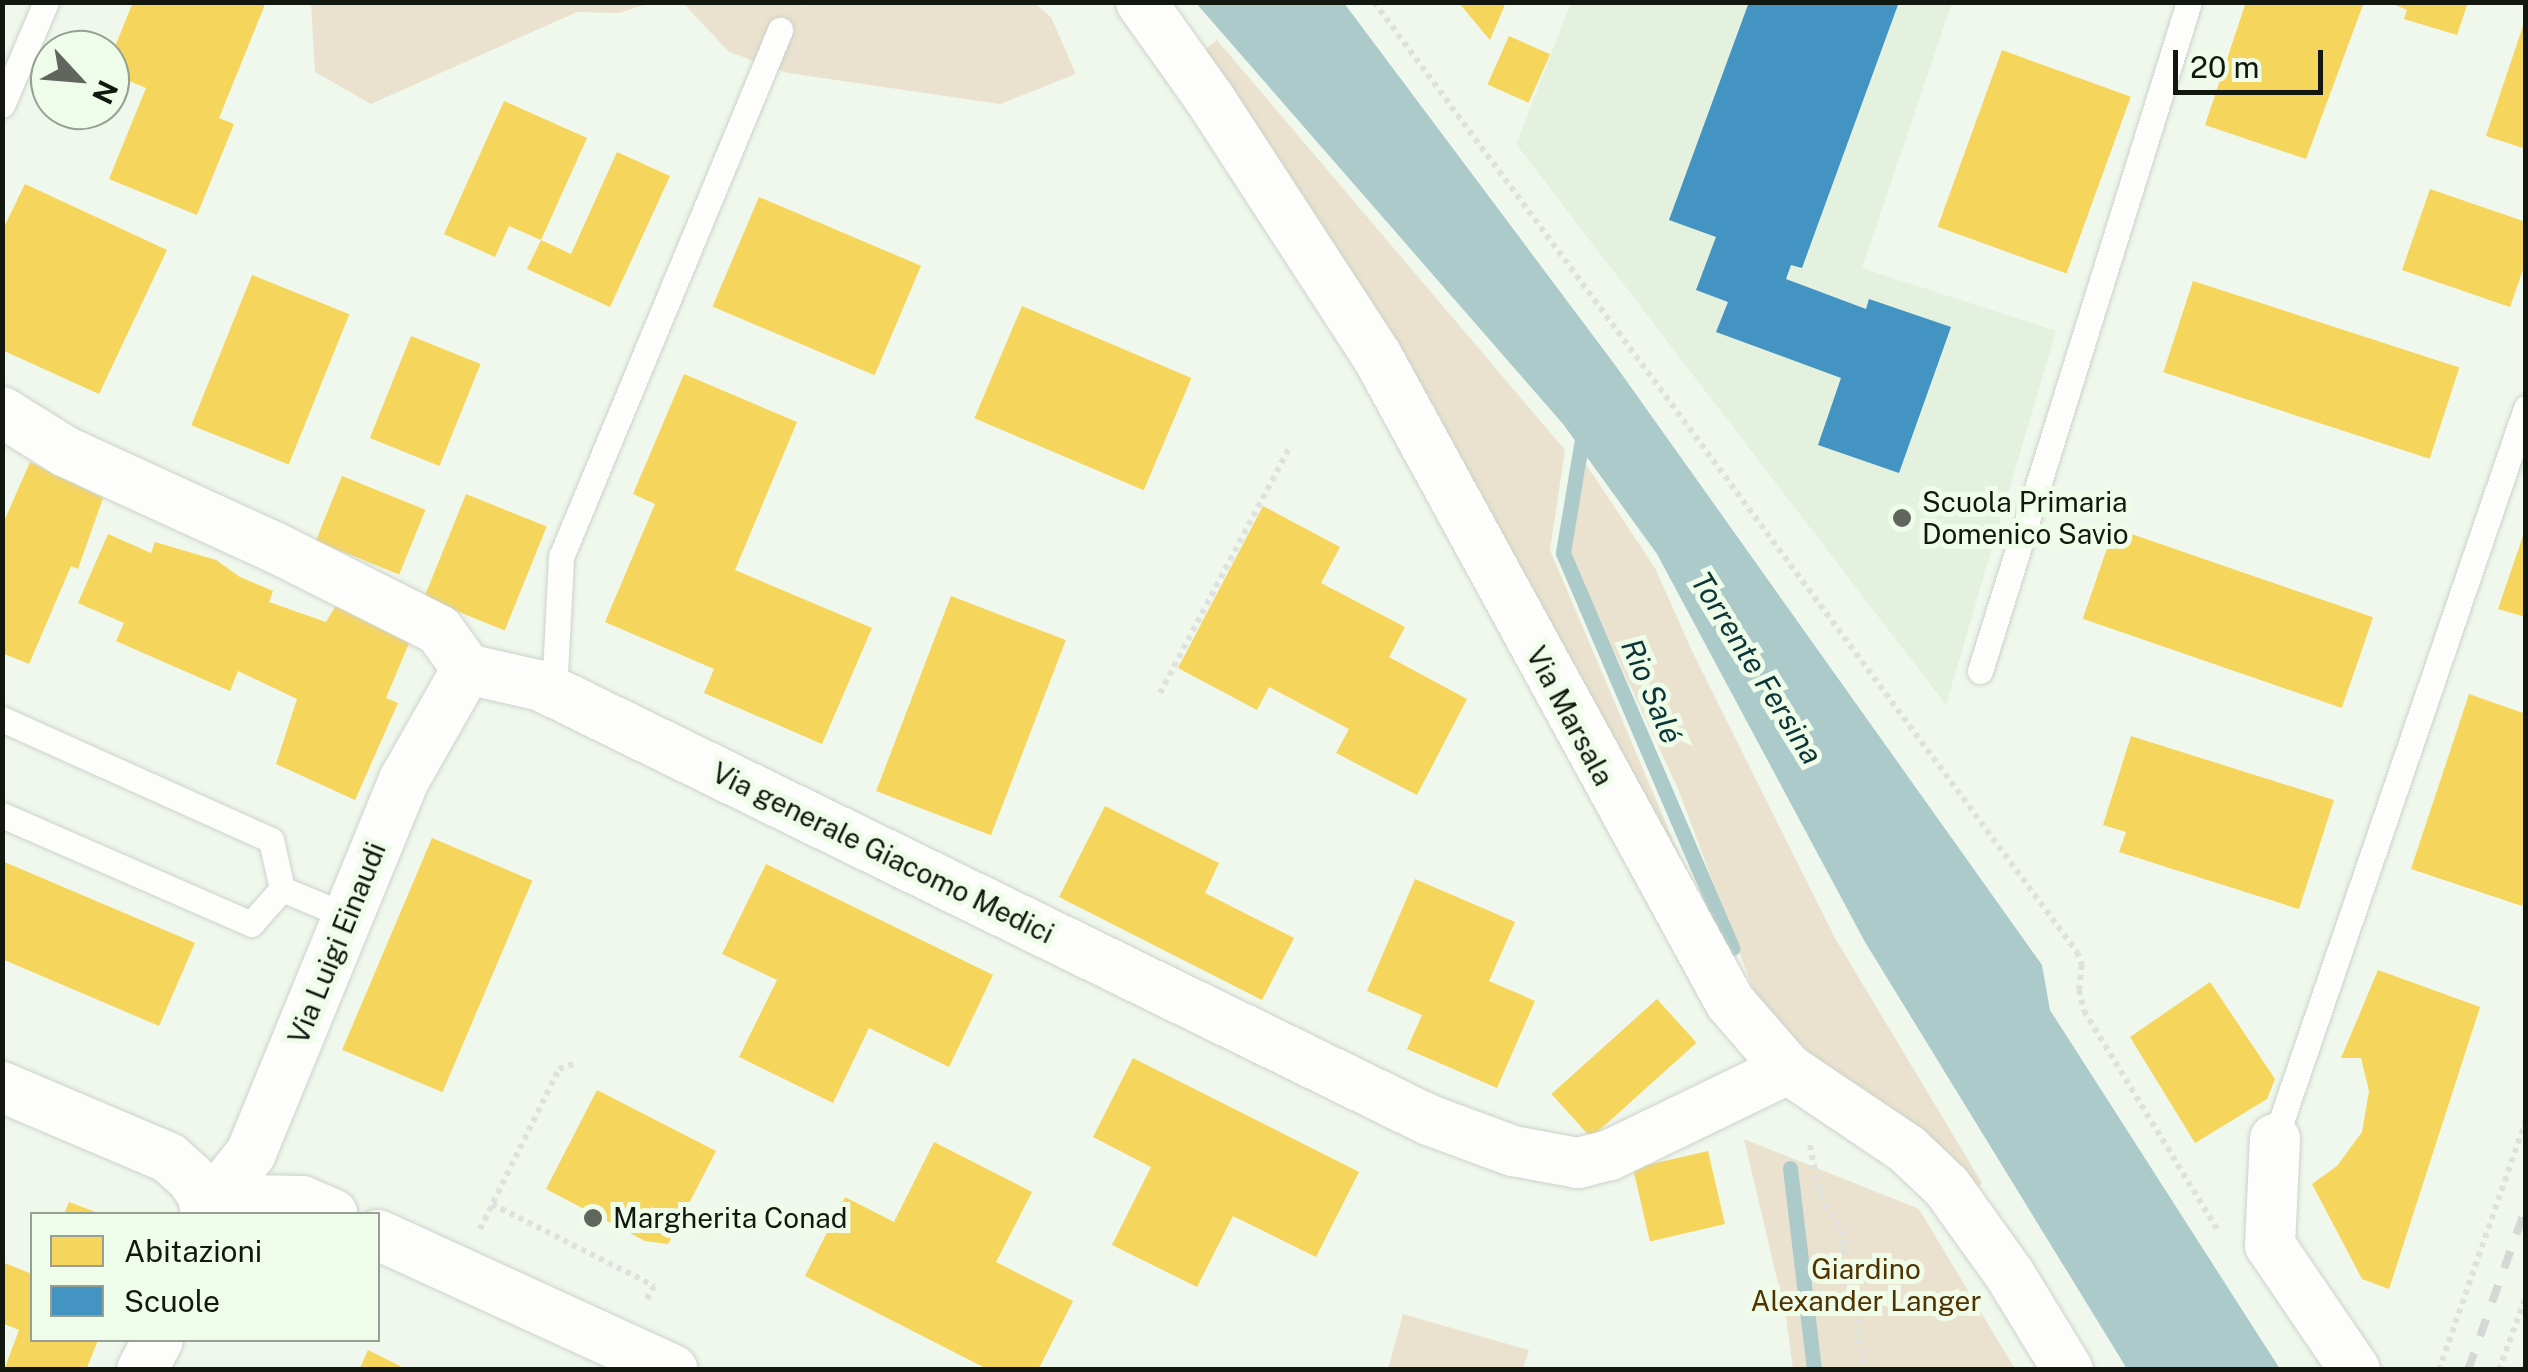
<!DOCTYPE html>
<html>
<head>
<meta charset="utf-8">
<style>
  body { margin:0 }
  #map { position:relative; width:2528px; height:1372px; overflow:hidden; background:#f0f8ed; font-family:"Public Sans",sans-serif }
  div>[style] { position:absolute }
  .built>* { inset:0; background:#e4f1df }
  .green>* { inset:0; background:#eae2ce }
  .water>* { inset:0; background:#abcac9 }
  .homes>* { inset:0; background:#f6d55c; transform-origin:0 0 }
  .schools>* { inset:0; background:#4393c3 }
  .stream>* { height:15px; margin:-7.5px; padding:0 7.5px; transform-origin:7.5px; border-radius:7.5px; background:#abcac9 }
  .path>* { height:6px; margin-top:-3px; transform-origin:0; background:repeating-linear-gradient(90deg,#dfe1de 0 5px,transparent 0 10px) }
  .roads { filter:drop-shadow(0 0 2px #ccd2ca) drop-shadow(0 0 2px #ccd2ca) }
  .lane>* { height:25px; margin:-12.5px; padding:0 12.5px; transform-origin:12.5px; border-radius:12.5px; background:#fdfefc }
  .street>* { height:50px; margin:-25px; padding:0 25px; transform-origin:25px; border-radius:25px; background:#fdfefc }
  .rail>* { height:8px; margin-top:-4px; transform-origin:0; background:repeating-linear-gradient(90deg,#d6d8d5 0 18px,transparent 0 36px) }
  .dots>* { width:28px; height:28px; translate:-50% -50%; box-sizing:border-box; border:5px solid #eefce9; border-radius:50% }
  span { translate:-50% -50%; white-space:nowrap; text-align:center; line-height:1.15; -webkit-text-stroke:10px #eefce9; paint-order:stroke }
  .poi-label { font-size:28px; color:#121710 }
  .left { translate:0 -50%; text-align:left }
  .street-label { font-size:28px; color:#121710 }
  .park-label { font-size:28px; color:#503300 }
  .water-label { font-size:30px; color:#0c3537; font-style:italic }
  .frame { position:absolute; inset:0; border:5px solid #121710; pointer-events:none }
  .legend { position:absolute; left:30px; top:1212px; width:350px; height:130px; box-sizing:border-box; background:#eefce9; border:2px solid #96a092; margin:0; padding:12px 18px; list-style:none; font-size:30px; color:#121710 }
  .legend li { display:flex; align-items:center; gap:20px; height:50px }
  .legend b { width:50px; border:2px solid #96a092 }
  .north { position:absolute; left:30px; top:30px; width:100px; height:100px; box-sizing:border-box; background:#eefce9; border:2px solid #96a092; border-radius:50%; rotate:116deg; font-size:28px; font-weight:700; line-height:40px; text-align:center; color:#121710 }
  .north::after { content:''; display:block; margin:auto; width:35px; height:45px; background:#60665d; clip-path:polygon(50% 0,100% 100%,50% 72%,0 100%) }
  .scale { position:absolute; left:2173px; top:50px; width:150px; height:45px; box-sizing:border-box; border:5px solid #121710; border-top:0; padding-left:12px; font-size:30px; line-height:35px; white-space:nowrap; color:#121710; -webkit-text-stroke:8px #eefce9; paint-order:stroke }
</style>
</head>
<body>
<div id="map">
  <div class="built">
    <i style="clip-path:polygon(1571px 3px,1952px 3px,1862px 268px,2056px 331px,1946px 705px,1516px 144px)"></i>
  </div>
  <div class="green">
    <i style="clip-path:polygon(797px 2px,806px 6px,812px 2px,1034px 3px,1051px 17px,1076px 74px,1000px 104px,788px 73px,729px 52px,683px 3px)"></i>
    <i style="clip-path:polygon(311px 3px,311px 2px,650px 3px,619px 13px,577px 12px,371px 104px,315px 72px)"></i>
    <i style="clip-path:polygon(1217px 40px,1565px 450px,1550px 550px,1685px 868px,1203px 51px)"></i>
    <i style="clip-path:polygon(1586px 464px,1655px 568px,1692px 651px,1835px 938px,1982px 1183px,1974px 1190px,1841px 1083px,1758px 1002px,1678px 789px,1570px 556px)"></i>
    <i style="clip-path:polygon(1744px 1139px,1919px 1209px,2015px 1369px,1793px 1369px,1786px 1317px)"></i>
    <i style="clip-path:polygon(1403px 1314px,1529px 1350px,1523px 1369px,1388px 1369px)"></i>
  </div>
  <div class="water">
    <i style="clip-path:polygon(1196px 3px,1344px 3px,1618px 369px,2042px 965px,2050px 1010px,2280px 1369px,2127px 1369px,1865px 942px,1657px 554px,1563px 424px)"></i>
  </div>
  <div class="homes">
    <i style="clip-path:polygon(133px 2px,266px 2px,219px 118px,234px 124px,197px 215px,109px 179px,146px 88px,110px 73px,110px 59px)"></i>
    <i style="clip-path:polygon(1458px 2px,1506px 2px,1490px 40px)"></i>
    <i style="clip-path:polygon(2246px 2px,2364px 2px,2306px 159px,2205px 125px)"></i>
    <i style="clip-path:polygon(2388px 2px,2468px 2px,2457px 35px,2404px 19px,2407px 10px)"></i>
    <i style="clip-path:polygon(2525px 20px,2526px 20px,2526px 149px,2486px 136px)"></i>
    <i style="left:1509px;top:36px;width:45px;height:53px;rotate:24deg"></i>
    <i style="left:2002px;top:50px;width:137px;height:188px;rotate:20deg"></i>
    <i style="clip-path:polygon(504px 101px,587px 138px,541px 240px,509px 226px,495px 257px,444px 234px)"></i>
    <i style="clip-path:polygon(617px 152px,670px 176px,610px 307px,527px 269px,541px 240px,571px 254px)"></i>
    <i style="clip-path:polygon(25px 184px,167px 250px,99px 394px,2px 350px,2px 231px)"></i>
    <i style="clip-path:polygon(2430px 189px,2526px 222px,2526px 261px,2510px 307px,2402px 270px)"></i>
    <i style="left:759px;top:197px;width:176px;height:119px;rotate:23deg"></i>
    <i style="left:252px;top:275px;width:105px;height:162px;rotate:22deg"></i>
    <i style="left:2193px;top:281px;width:280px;height:96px;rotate:18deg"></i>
    <i style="left:1022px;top:306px;width:184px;height:122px;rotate:23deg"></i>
    <i style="left:411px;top:336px;width:75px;height:110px;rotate:22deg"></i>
    <i style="clip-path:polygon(684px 374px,797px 422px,735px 570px,872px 628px,822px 744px,704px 693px,714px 669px,605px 622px,655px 504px,633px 494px)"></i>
    <i style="clip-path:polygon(30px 462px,103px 498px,78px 569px,71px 566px,29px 664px,2px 653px,2px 526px)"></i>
    <i style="left:342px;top:476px;width:90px;height:70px;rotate:22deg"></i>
    <i style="left:466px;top:494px;width:87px;height:112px;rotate:22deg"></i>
    <i style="clip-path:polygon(1263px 506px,1340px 547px,1321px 583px,1405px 627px,1389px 657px,1467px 699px,1417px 795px,1336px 753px,1349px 729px,1269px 687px,1257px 710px,1178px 668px)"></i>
    <i style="left:2114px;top:528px;width:274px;height:96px;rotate:19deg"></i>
    <i style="clip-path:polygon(2525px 530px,2526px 530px,2526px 617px,2498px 609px)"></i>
    <i style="clip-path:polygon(108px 534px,151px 553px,155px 542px,216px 560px,240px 577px,273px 591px,269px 602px,326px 622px,341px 597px,417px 624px,386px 698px,398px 703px,355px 800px,276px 764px,297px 699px,238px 671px,230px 691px,116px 641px,124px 623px,78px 603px)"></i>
    <i style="left:951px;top:596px;width:123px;height:209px;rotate:21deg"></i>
    <i style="clip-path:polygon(2469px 694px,2526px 714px,2526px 895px,2522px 906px,2411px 869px)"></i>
    <i style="clip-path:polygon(2131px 736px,2334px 800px,2299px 909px,2119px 852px,2126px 832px,2103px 825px)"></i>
    <i style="clip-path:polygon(1105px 806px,1219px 863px,1205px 893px,1294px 938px,1262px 1000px,1059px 897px)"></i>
    <i style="left:432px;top:838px;width:109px;height:230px;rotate:23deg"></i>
    <i style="clip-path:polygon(2px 861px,195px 943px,159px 1026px,2px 959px)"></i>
    <i style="clip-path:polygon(766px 864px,993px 975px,949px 1067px,869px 1028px,833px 1103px,739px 1057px,777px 980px,722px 954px)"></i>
    <i style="clip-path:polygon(1415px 879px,1515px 922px,1489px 981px,1535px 1001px,1497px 1088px,1407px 1049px,1422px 1015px,1367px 991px)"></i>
    <i style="clip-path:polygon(2378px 970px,2480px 1007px,2389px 1289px,2362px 1279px,2312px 1184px,2337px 1166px,2362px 1132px,2369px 1091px,2361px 1058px,2341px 1058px)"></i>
    <i style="clip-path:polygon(2210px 982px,2275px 1079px,2267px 1099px,2195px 1143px,2130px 1037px)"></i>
    <i style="left:1657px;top:999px;width:59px;height:142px;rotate:48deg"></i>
    <i style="clip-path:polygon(1133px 1058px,1359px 1172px,1316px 1257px,1233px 1216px,1197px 1287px,1112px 1245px,1151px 1167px,1093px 1137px)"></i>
    <i style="clip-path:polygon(597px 1090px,716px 1151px,668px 1244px,645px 1241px,546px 1189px)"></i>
    <i style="clip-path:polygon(934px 1142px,1032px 1192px,996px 1262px,1073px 1301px,1038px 1370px,989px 1370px,805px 1276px,845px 1197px,894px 1222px)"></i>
    <i style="left:1708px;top:1151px;width:75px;height:77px;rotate:77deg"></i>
    <i style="clip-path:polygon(69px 1202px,101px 1214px,64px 1214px)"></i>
    <i style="clip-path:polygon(2px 1262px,32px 1274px,32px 1340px,98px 1340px,86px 1370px,4px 1370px,19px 1330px,2px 1323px)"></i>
    <i style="clip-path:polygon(368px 1350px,408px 1370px,359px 1370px)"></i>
  </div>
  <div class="schools">
    <i style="clip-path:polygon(1749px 2px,1899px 2px,1802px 268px,1791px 265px,1786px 279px,1866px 309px,1869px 299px,1951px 327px,1899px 473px,1818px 445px,1841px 378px,1716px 332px,1728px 302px,1696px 290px,1716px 237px,1669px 220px)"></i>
  </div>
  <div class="stream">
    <i style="left:1583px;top:433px;width:122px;rotate:99.5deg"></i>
    <i style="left:1563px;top:553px;width:430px;rotate:66.8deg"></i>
    <i style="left:1790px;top:1168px;width:203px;rotate:83.2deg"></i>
  </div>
  <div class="path">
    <i style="left:1374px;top:2px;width:1182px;rotate:53.5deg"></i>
    <i style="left:2077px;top:952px;width:14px;rotate:69deg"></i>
    <i style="left:2082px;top:965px;width:25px;rotate:97deg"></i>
    <i style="left:2079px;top:990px;width:22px;rotate:77deg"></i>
    <i style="left:2084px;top:1011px;width:259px;rotate:58.6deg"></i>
    <i style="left:1160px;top:693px;width:279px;rotate:-62.2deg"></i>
    <i style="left:1810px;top:1145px;width:52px;rotate:78.9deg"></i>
    <i style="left:1820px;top:1196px;width:40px;rotate:58deg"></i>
    <i style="left:1841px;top:1230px;width:142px;rotate:80.7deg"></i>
    <i style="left:492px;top:1204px;width:182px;rotate:26.8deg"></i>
    <i style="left:654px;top:1286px;width:18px;rotate:119deg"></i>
    <i style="left:480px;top:1229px;width:178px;rotate:-63.7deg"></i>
    <i style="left:559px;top:1069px;width:18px;rotate:-19deg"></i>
    <i style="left:2439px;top:1370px;width:265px;rotate:-70.8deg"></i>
    <i style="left:2499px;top:1370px;width:79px;rotate:-70deg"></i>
  </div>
  <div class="roads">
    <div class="lane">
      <i style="left:2px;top:105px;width:112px;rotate:-66.9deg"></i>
      <i style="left:1980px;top:671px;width:701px;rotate:-72.65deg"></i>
      <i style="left:554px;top:692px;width:135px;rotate:-87deg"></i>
      <i style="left:561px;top:557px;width:571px;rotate:-67.43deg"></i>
      <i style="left:2px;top:719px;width:295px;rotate:24.2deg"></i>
      <i style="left:271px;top:840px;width:50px;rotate:77.3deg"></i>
      <i style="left:2px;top:815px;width:272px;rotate:23.6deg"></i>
      <i style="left:251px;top:924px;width:47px;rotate:-48.5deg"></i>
      <i style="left:282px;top:889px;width:70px;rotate:22.6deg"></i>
      <i style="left:2275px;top:1139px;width:773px;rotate:-71.05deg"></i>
    </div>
    <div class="street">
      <i style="left:1141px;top:2px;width:119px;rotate:54.6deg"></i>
      <i style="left:1210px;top:99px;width:306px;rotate:57deg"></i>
      <i style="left:1377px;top:356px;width:736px;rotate:61.35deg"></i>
      <i style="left:1730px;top:1002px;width:89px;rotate:49.1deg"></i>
      <i style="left:1788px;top:1069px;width:143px;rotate:33.9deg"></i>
      <i style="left:1907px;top:1149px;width:55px;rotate:43.5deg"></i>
      <i style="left:1947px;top:1187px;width:108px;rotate:54.4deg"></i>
      <i style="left:2010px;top:1275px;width:111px;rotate:58.6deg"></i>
      <i style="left:2px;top:412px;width:75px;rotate:32deg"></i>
      <i style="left:66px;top:452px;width:231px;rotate:24.6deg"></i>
      <i style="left:276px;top:548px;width:182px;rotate:26.7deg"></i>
      <i style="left:439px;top:630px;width:48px;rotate:54.3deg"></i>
      <i style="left:467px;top:669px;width:76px;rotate:12.9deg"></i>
      <i style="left:541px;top:686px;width:988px;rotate:26.05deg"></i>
      <i style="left:1429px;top:1120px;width:90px;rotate:20.3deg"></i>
      <i style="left:1513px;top:1151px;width:66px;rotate:10.5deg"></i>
      <i style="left:1578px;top:1163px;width:33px;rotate:-14deg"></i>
      <i style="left:1610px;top:1155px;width:198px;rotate:-25.8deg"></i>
      <i style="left:2px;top:1087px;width:181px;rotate:23deg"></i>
      <i style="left:169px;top:1158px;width:30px;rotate:42deg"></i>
      <i style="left:191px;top:1178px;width:19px;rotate:55deg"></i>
      <i style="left:202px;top:1194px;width:21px;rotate:76deg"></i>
      <i style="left:2275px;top:1139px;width:106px;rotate:92.7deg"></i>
      <i style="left:2270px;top:1245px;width:151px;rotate:55.8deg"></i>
      <i style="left:206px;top:1210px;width:73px;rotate:-51.7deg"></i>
      <i style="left:251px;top:1153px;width:403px;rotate:-67.7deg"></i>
      <i style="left:404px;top:780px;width:128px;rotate:-60.4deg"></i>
      <i style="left:206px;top:1210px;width:41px;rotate:-14deg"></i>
      <i style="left:246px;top:1200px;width:56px;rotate:1deg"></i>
      <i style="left:302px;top:1201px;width:33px;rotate:23deg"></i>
      <i style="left:378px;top:1235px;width:324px;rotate:24.6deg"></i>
      <i style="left:142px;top:1370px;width:34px;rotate:-62deg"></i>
    </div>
  </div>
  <div class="rail">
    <i style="left:2468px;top:1370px;width:173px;rotate:-70.4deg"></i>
  </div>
  <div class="dots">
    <i style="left:1902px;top:518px;background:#60665d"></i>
    <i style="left:593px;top:1218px;background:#60665d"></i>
  </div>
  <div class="poi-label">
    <span class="left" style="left:1922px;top:518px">Scuola Primaria<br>Domenico Savio</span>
    <span class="left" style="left:613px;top:1218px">Margherita Conad</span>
  </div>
  <div class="street-label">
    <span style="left:1570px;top:716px;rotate:62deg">Via Marsala</span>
    <span style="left:883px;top:853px;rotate:26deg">Via generale Giacomo Medici</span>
    <span style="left:337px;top:943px;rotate:-68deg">Via Luigi Einaudi</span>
  </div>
  <div class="park-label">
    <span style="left:1866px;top:1285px">Giardino<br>Alexander Langer</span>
  </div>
  <div class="water-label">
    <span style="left:1757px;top:668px;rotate:58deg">Torrente Fersina</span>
    <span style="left:1652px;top:691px;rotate:67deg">Rio Salé</span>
  </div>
  <div class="frame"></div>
  <ul class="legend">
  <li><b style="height:28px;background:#f6d55c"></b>Abitazioni</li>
  <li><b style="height:28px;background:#4393c3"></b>Scuole</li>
  </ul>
  <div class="north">N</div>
  <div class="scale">20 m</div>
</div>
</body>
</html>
